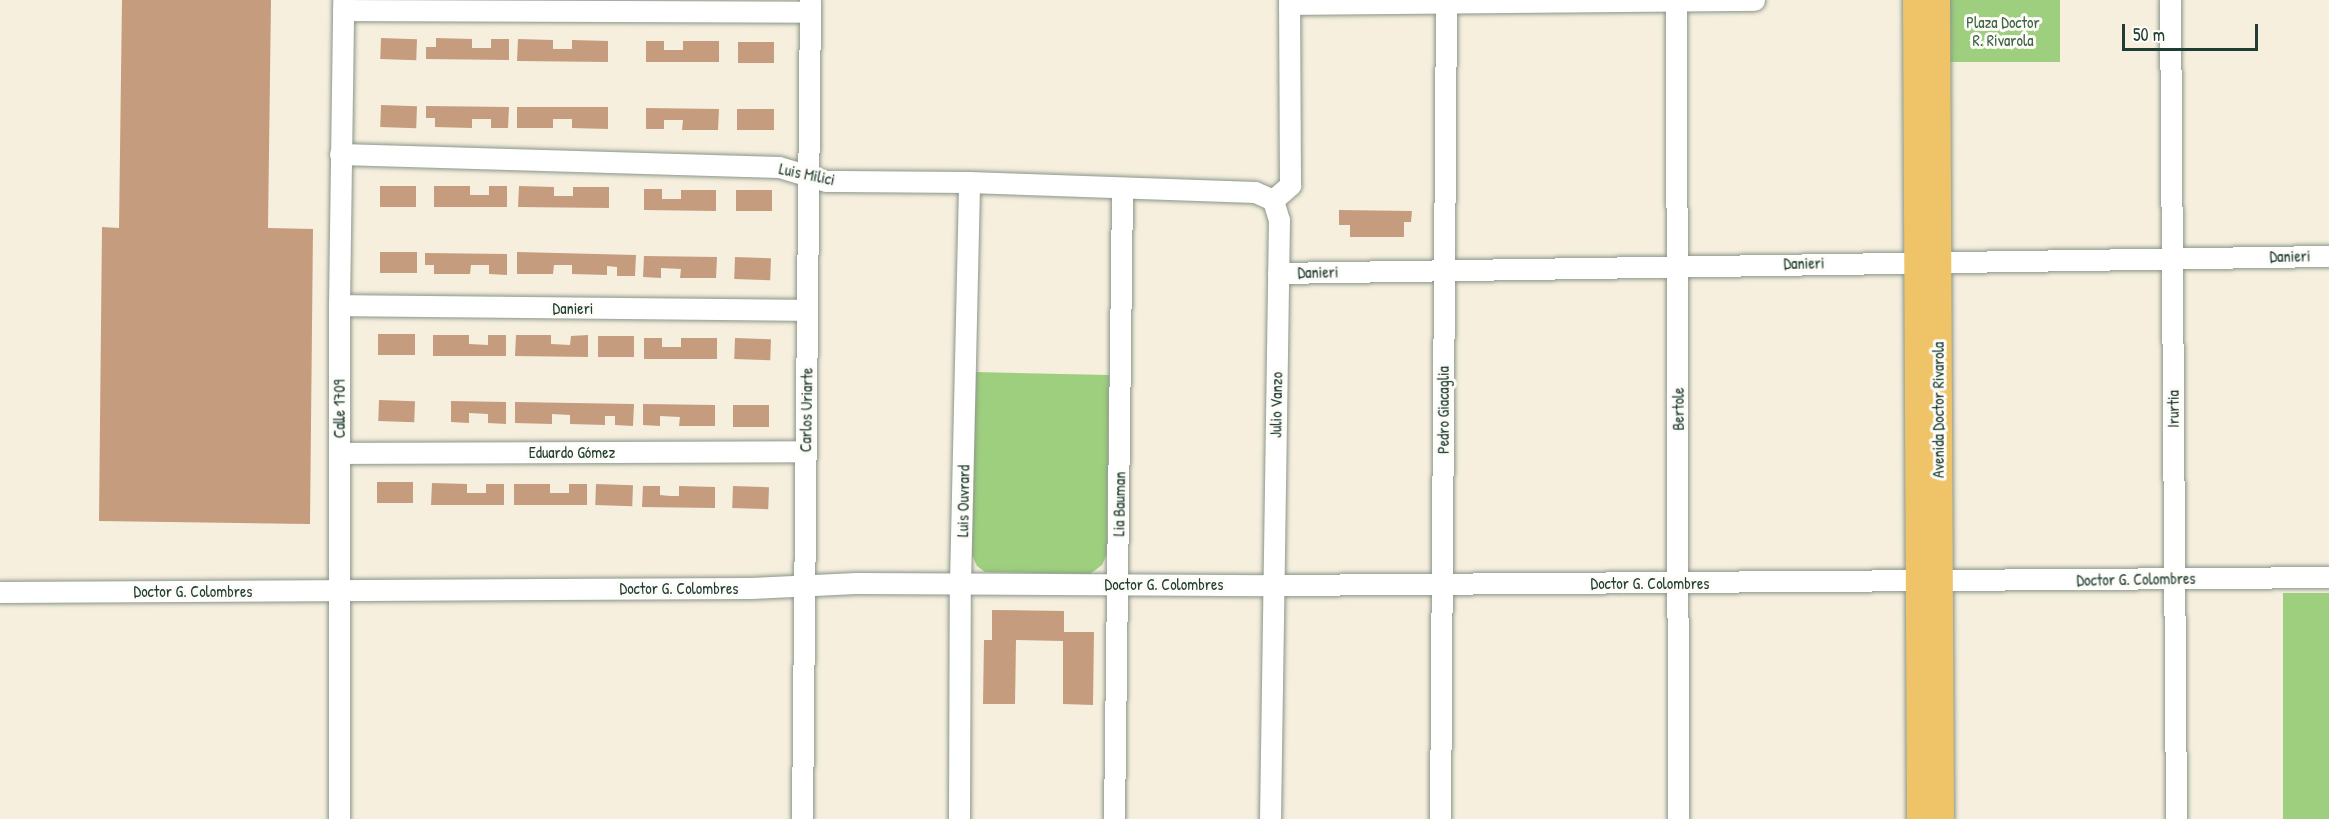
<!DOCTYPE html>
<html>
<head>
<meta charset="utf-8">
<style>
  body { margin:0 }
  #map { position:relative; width:2329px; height:819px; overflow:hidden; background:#f6efde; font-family:"Patrick Hand",sans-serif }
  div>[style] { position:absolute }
  .green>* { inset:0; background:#9dcf7e; transform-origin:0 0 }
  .building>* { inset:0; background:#c59c7d; transform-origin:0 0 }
  .roads { filter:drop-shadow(0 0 2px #8a9689) drop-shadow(0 0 2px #8a9689) }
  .minor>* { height:21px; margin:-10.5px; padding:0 10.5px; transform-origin:10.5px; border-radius:10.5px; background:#fff }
  .major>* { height:27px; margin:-13.5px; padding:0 13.5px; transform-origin:13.5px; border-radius:13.5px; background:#efc469 }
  span { translate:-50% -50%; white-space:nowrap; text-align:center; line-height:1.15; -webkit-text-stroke:6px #fdfcf7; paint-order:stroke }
  .park-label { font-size:16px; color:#3e6246 }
  .street-label { font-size:16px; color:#1f3d34 }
  .scale { position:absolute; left:2122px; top:24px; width:136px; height:27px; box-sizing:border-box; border:3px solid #1f3d34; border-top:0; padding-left:8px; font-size:18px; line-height:21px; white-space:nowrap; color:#1f3d34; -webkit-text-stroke:4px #fdfcf7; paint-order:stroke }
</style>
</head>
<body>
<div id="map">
  <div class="green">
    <i style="left:1948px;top:0;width:112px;height:62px"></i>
    <i style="clip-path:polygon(976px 372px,1109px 375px,1107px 554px,1102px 565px,1090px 574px,985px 572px,977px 566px,972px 555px)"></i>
    <i style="left:2283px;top:593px;width:46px;height:226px"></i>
  </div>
  <div class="building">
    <i style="clip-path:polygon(122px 0,271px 0,268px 228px,313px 229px,310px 524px,99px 521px,102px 227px,119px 228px)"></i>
    <i style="left:381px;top:38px;width:36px;height:21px;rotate:2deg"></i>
    <i style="clip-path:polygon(436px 38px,472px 39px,472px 48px,491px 48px,491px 39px,509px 39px,509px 60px,426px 59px,426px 47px,436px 47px)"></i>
    <i style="clip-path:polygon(518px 39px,553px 40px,553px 49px,572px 49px,572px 40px,608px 41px,608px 62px,517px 61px)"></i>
    <i style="clip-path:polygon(646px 41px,664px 41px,664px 50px,683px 50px,683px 41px,719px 41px,719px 62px,646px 62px)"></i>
    <i style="left:738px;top:42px;width:36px;height:21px"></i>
    <i style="left:381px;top:105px;width:36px;height:22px;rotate:2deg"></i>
    <i style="clip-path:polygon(426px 106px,509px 107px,508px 128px,491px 128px,491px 119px,472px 119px,472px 128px,435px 127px,435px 118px,426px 118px)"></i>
    <i style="clip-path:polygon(517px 107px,608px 107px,608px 129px,572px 128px,572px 119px,553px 119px,553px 128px,517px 128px)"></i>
    <i style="clip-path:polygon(646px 108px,719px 109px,718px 130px,682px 130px,683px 120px,664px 120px,664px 129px,646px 129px)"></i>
    <i style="left:737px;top:109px;width:37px;height:21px"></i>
    <i style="left:380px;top:186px;width:36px;height:21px"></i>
    <i style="clip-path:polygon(434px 186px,470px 186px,470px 195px,489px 195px,489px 186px,507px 186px,507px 207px,434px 207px)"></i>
    <i style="clip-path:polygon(519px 186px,554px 187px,554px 196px,573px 196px,573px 187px,609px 187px,609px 208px,518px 207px)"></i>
    <i style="clip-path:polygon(644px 189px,662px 189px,662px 199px,681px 199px,681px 190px,716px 190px,716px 211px,644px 210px)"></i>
    <i style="left:736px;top:190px;width:36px;height:21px"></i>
    <i style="clip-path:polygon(1339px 210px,1412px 211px,1411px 222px,1404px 222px,1404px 237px,1350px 237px,1350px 225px,1339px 225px)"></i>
    <i style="left:380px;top:252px;width:37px;height:21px"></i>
    <i style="clip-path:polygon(517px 252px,636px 255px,635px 276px,617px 276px,617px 267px,607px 266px,607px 275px,572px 274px,572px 265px,554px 265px,553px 274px,517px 274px)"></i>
    <i style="clip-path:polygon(425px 253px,507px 254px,507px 275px,489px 274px,489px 265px,471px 265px,470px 274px,434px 274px,434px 265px,425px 265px)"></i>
    <i style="clip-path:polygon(644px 256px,717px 257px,716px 278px,680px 278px,681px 269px,661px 268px,661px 278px,643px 277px)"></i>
    <i style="left:735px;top:257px;width:36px;height:22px;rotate:2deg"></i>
    <i style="left:378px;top:334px;width:37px;height:21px"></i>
    <i style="clip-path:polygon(433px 335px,469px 335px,469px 344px,488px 345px,488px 335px,506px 335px,506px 356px,433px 356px)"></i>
    <i style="clip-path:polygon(516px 335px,551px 335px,551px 344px,570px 345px,571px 336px,588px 335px,588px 357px,515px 356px)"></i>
    <i style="left:598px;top:336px;width:36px;height:21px"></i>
    <i style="clip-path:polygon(644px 338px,662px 338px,662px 347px,681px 347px,681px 338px,717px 338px,717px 359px,644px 359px)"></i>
    <i style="left:735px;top:338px;width:36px;height:21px;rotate:2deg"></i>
    <i style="left:379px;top:400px;width:36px;height:21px;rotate:2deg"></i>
    <i style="clip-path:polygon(451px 401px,506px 402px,506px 424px,488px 423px,488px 414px,469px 413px,469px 423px,451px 422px)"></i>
    <i style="clip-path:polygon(515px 402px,634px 404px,633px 426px,615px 425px,615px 416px,605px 416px,605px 425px,570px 424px,570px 415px,552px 414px,552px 424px,515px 423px)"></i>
    <i style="clip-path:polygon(643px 404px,715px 405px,715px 426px,679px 426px,680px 417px,660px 416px,660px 426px,643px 425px)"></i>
    <i style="left:733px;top:405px;width:36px;height:22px"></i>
    <i style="left:377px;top:482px;width:36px;height:21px"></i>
    <i style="clip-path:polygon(432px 483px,467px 484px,467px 493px,486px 493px,486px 484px,504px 484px,504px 505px,431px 505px)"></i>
    <i style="clip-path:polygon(514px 484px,550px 484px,550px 493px,569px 493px,569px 484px,587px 484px,587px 505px,514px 505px)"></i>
    <i style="left:596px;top:484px;width:37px;height:21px;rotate:2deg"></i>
    <i style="clip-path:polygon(643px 486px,660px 486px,660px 495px,670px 496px,679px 496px,679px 486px,715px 487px,715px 508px,642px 507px)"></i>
    <i style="left:733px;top:486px;width:36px;height:22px;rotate:2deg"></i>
    <i style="clip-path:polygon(992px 610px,1064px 611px,1064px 632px,1094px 632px,1093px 705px,1063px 704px,1063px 641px,1016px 640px,1015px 704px,983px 704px,984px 640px,992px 640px)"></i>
  </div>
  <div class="roads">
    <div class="minor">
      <i style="left:1676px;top:0;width:819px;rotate:89.86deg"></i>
      <i style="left:2170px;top:0;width:819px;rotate:89.58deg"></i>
      <i style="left:1290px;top:4px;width:464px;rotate:-0.5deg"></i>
      <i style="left:343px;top:10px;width:467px;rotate:0.2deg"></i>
      <i style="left:340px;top:154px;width:439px;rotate:1.7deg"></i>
      <i style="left:779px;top:167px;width:49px;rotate:16.6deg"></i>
      <i style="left:826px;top:181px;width:143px;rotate:0.4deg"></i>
      <i style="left:969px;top:182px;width:286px;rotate:2deg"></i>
      <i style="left:1255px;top:192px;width:20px;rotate:24deg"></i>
      <i style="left:1273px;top:200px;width:23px;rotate:-41deg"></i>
      <i style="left:1290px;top:185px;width:185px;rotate:-90.3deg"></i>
      <i style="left:1278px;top:273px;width:1051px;rotate:-0.93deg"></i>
      <i style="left:339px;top:305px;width:468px;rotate:0.6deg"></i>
      <i style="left:339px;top:453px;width:466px;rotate:-0.2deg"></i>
      <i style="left:0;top:592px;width:751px;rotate:-0.31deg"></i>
      <i style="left:751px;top:588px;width:105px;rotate:-2.7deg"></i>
      <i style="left:856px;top:583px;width:417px;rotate:0.3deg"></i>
      <i style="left:1273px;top:585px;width:1056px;rotate:-0.43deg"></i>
      <i style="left:339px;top:819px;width:514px;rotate:-90deg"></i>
      <i style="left:339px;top:305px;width:305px;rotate:-89.2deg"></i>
      <i style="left:802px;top:819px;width:819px;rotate:-89.44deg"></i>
      <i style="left:959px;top:819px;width:236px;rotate:-89.8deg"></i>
      <i style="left:960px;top:583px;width:401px;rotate:-88.7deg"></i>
      <i style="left:1114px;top:819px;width:630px;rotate:-89.27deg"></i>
      <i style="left:1270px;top:819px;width:599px;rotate:-89.14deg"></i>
      <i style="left:1279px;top:220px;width:21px;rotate:-107deg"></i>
      <i style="left:1440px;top:819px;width:819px;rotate:-89.58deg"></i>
    </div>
    <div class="major">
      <i style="left:1916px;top:0;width:819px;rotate:89.72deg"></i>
      <i style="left:1936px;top:0;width:819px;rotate:89.72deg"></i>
    </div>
  </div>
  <div class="park-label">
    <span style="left:2003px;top:31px">Plaza Doctor<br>R. Rivarola</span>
  </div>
  <div class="street-label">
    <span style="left:807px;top:174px;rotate:12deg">Luis Milici</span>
    <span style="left:2290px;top:256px;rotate:-1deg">Danieri</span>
    <span style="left:1804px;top:263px;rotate:-1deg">Danieri</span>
    <span style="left:1318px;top:272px;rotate:-1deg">Danieri</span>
    <span style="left:573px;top:308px">Danieri</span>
    <span style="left:1276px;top:405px;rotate:-89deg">Julio Vanzo</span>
    <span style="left:339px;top:409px;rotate:-90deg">Calle 1709</span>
    <span style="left:1678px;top:409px;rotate:-90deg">Bertole</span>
    <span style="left:2173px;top:409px;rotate:-90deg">Irurtia</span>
    <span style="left:806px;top:410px;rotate:-89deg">Carlos Uriarte</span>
    <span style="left:1443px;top:410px;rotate:-90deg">Pedro Giacaglia</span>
    <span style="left:1938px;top:410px;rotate:-90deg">Avenida Doctor Rivarola</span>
    <span style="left:572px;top:452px">Eduardo Gómez</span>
    <span style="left:963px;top:501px;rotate:-89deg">Luis Ouvrard</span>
    <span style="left:1119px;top:504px;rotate:-89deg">Lia Bauman</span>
    <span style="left:2136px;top:579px;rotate:-1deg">Doctor G. Colombres</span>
    <span style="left:1650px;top:583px">Doctor G. Colombres</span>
    <span style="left:1164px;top:584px">Doctor G. Colombres</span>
    <span style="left:679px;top:588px">Doctor G. Colombres</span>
    <span style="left:193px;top:591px">Doctor G. Colombres</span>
  </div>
  <div class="scale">50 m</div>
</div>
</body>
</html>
